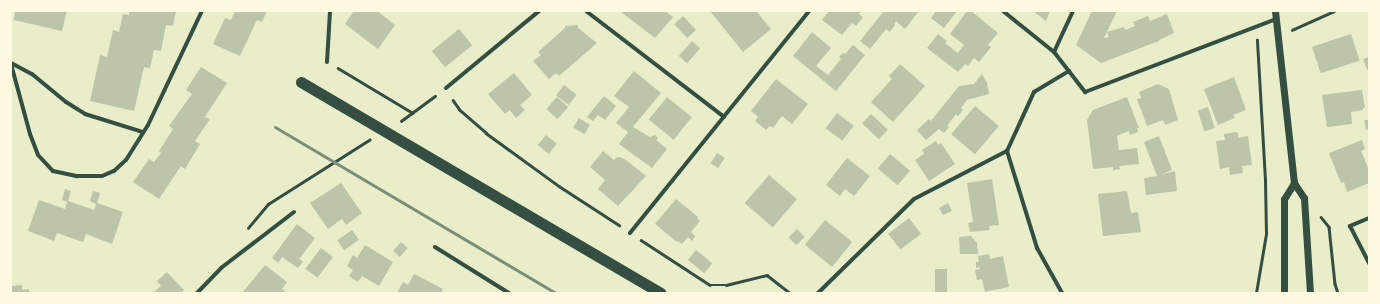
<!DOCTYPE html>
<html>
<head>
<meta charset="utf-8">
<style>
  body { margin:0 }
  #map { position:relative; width:1380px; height:304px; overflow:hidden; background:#e9edc9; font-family:"Noto Sans",sans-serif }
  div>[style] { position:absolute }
  .building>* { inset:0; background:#bcc5a7; transform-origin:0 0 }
  .path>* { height:2.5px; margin:-1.25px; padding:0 1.25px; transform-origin:1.25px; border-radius:1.25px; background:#344e41 }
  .minor>* { height:4px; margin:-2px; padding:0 2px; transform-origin:2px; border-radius:2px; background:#344e41 }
  .tertiary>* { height:7px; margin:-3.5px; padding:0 3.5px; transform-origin:3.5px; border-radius:3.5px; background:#344e41 }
  .trunk>* { height:11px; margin:-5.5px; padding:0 5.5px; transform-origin:5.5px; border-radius:5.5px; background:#344e41 }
  .rail>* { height:3px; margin:-1.5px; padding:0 1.5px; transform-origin:1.5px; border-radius:1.5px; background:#7c8e77 }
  span { translate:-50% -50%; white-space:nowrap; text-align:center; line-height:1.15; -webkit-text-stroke:4px #fefae0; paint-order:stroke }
  .frame { position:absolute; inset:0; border:12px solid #fefae0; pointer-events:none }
</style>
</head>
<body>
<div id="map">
  <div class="building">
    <i style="clip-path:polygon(15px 11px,67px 11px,62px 31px,14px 20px)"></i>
    <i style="clip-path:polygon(130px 11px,176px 11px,173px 26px,166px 25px,161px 51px,154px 50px,150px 68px,144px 67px,134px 111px,90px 101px,100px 55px,107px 57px,113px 30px,119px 32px,123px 14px,129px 15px)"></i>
    <i style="clip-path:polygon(235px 11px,267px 11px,262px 22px,257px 20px,240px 56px,213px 44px,225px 18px,231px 20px)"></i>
    <i style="clip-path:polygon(354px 11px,377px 11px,395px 25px,378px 49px,345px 24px)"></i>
    <i style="clip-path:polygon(622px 11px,665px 11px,673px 17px,655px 38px,621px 12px)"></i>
    <i style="clip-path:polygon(710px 11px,756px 11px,771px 29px,743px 52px)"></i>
    <i style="clip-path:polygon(829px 11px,862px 11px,859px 14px,863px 17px,856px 26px,852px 23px,842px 35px,822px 20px)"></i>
    <i style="clip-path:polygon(884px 11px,919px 11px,905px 29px,896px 21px,894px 24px,895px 25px,890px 32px,886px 29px,870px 49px,860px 41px)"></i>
    <i style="clip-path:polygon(932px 11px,957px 11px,944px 28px,931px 18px,935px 13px)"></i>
    <i style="clip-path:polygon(967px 11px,971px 11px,998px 33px,988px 45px,991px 47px,979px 62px,974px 58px,968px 66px,965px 64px,958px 72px,927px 48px,938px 34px,947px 41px,945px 43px,958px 53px,964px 45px,950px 34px)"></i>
    <i style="clip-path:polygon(1033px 11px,1050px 11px,1046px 21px)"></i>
    <i style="clip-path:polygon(1092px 11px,1117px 11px,1104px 38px,1109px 37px,1107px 32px,1124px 27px,1125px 30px,1135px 26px,1133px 22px,1148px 16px,1150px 21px,1167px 14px,1174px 33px,1159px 40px,1159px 41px,1101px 63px,1076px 45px)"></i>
    <i style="left:683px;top:16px;width:19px;height:12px;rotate:47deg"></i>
    <i style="clip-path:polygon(578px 25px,578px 28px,597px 43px,559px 76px,556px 73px,549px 79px,533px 61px,541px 55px,538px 52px,565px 28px,565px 26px)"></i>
    <i style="left:459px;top:29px;width:21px;height:35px;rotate:51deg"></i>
    <i style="clip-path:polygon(812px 32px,831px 48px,816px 66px,828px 75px,841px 59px,839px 57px,843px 53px,845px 54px,853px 45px,865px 55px,836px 91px,793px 56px)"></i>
    <i style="left:1351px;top:34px;width:28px;height:41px;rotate:72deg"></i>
    <i style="left:692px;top:41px;width:11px;height:20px;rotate:41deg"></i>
    <i style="clip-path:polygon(1369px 57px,1369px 74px,1363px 59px)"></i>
    <i style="clip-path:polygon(900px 64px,925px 86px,893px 122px,871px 102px,892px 79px,889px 76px)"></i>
    <i style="clip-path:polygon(201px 67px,227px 83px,205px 117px,210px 119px,195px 141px,200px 144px,185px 169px,181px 166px,159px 199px,133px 182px,149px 159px,154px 162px,161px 153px,159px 151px,173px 129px,169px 126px,192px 94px,186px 90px)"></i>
    <i style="clip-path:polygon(634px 71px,661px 93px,633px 127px,650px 137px,655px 135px,658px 138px,656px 140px,667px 149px,652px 168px,619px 144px,628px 132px,616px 123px,629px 107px,614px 96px)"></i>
    <i style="clip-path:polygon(514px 73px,532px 95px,520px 105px,525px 110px,516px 118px,510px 110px,505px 114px,488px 94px)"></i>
    <i style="clip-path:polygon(982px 74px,987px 83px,989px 94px,967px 100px,961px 108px,963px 110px,958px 116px,956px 114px,947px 126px,949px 127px,944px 133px,939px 129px,926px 140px,917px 130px,929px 119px,931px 121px,959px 86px,974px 84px)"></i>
    <i style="clip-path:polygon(1234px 77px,1246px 110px,1233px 115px,1235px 118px,1218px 125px,1204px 89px)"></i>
    <i style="clip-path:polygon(776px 79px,808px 104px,792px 124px,782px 116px,773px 128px,770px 126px,766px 130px,755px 121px,758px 117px,751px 111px)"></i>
    <i style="clip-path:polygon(1158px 84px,1169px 89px,1178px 120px,1165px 125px,1163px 120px,1147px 126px,1137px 99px,1141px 98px,1139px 92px)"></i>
    <i style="left:564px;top:85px;width:16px;height:13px;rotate:38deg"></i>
    <i style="clip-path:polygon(1362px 90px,1365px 108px,1363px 108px,1363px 110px,1351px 112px,1352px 124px,1327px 127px,1322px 95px)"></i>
    <i style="clip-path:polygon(604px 96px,616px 106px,605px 120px,598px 115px,593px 121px,587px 117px)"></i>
    <i style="left:557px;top:97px;width:15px;height:16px;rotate:42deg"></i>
    <i style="left:667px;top:97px;width:32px;height:29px;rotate:39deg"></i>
    <i style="clip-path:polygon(1127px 97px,1139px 128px,1137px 128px,1138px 132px,1130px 135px,1129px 131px,1117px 136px,1119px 150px,1137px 148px,1139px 164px,1119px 166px,1120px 169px,1113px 170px,1113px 167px,1093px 169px,1087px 120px,1093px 110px)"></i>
    <i style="left:975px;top:106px;width:31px;height:37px;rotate:40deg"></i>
    <i style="left:1208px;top:107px;width:22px;height:11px;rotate:72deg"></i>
    <i style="left:837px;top:113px;width:21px;height:19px;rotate:37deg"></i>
    <i style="left:871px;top:114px;width:23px;height:13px;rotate:43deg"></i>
    <i style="left:579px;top:118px;width:13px;height:11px;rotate:32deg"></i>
    <i style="clip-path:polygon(1364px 120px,1369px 120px,1369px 129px,1366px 130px)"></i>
    <i style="clip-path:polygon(1235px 132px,1238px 133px,1238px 138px,1248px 136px,1252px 165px,1242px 166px,1243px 173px,1230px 175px,1229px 167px,1220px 169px,1216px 141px,1225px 140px,1224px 134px)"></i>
    <i style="left:546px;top:135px;width:14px;height:13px;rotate:39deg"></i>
    <i style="clip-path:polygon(1159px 136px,1172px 170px,1160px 175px,1175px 171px,1177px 191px,1146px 195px,1144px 178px,1157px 176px,1144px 142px)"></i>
    <i style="clip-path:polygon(1362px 140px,1365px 149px,1361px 151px,1369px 170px,1369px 183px,1347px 192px,1344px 182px,1341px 183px,1329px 153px)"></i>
    <i style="clip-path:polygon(936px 141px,938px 145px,941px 143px,955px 164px,929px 181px,915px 160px,924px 154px,922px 150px)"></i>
    <i style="clip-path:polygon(603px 151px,614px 160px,617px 157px,620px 157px,626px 160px,646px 176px,618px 206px,598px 189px,605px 180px,590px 167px)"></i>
    <i style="left:717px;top:153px;width:9px;height:12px;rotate:32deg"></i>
    <i style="left:890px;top:154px;width:26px;height:19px;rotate:40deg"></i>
    <i style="clip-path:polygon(847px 158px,870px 176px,854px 196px,845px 189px,840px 196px,826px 185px)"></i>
    <i style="left:769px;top:175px;width:37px;height:37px;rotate:41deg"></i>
    <i style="clip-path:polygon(992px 179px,999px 225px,989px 226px,990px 230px,970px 232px,968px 223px,973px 222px,967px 183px)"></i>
    <i style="clip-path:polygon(341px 183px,362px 213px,346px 225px,342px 219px,328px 229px,310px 203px)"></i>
    <i style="clip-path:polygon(65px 189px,71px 191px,68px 201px,94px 210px,96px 204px,90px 201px,93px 191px,100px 193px,97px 203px,123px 212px,112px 244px,86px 234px,83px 242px,57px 233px,54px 241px,28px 231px,39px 200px,65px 209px,67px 202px,62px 200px)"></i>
    <i style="clip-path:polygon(1127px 191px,1131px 213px,1127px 214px,1138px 212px,1141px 232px,1103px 236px,1098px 194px)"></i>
    <i style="clip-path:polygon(676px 199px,698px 217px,697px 218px,700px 221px,691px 232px,695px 236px,692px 241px,688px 237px,682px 244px,678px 241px,677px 242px,655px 224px)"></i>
    <i style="clip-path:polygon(948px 203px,952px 211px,943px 215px,939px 208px)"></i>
    <i style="left:909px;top:218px;width:20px;height:26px;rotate:53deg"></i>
    <i style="left:825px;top:220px;width:35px;height:32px;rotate:39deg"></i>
    <i style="clip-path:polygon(297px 224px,315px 238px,300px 258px,298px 257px,303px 262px,298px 268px,282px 257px,278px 263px,272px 258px)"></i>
    <i style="left:797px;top:229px;width:11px;height:12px;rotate:45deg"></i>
    <i style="left:352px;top:230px;width:12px;height:18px;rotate:55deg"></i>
    <i style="clip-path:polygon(971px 236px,977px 243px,978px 254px,960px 254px,959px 237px)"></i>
    <i style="left:401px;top:242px;width:9px;height:12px;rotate:41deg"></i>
    <i style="clip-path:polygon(365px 245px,393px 262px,379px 286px,362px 276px,358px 282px,349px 276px,353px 270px,347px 266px,353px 255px,357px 258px)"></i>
    <i style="left:321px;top:248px;width:15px;height:26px;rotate:37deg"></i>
    <i style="left:696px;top:250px;width:21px;height:13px;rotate:39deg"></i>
    <i style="clip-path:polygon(989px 254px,990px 259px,1003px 256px,1009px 287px,985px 292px,982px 279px,977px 280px,975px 270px,980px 269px,980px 267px,976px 268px,976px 262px,979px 262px,978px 256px)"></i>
    <i style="clip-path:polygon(265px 265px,287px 282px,282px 289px,287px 293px,242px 293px)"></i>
    <i style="left:935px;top:269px;width:12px;height:24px"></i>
    <i style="clip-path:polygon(167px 272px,184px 290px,181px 293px,153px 293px,161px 286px,157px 281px)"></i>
    <i style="clip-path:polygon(414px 274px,443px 289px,441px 293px,397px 293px,403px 282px,408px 285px)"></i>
    <i style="clip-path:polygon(22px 285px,22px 290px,29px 289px,29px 293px,11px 293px,11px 286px)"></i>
  </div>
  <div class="path">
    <i style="left:1292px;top:30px;width:46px;rotate:-24.3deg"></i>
    <i style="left:338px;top:68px;width:87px;rotate:31deg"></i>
    <i style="left:453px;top:100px;width:12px;rotate:55deg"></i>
    <i style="left:460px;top:110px;width:35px;rotate:41deg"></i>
    <i style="left:486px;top:133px;width:90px;rotate:36deg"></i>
    <i style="left:559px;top:186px;width:72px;rotate:33deg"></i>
    <i style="left:401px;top:121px;width:42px;rotate:-36.3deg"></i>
    <i style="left:1321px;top:217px;width:13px;rotate:51deg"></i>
    <i style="left:1329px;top:227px;width:57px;rotate:84deg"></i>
    <i style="left:1335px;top:284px;width:9px;rotate:72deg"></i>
    <i style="left:248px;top:228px;width:31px;rotate:-50deg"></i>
    <i style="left:268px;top:204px;width:120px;rotate:-32.4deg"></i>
    <i style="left:641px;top:240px;width:82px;rotate:33.1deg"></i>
    <i style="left:710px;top:285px;width:16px"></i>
    <i style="left:726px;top:285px;width:42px;rotate:-13.7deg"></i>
    <i style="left:767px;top:275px;width:29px;rotate:38deg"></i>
    <i style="left:1256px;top:293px;width:60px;rotate:-80.4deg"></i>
    <i style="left:1266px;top:234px;width:54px;rotate:-91.1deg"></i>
    <i style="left:1265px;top:180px;width:140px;rotate:-93.3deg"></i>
  </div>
  <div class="minor">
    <i style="left:586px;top:11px;width:174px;rotate:37.5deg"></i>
    <i style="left:1003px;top:11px;width:65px;rotate:38.8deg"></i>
    <i style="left:1054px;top:52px;width:51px;rotate:52.2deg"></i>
    <i style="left:1085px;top:92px;width:204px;rotate:-20.9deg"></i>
    <i style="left:1054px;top:52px;width:45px;rotate:-65.1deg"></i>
    <i style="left:327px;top:62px;width:51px;rotate:-86.6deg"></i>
    <i style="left:11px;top:63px;width:24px;rotate:28deg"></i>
    <i style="left:32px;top:74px;width:44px;rotate:39.5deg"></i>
    <i style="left:66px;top:102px;width:22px;rotate:32deg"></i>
    <i style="left:85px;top:114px;width:61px;rotate:17.2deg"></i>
    <i style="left:11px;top:64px;width:73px;rotate:74.8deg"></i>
    <i style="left:30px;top:134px;width:22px;rotate:69deg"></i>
    <i style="left:38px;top:155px;width:22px;rotate:47deg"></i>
    <i style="left:53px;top:171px;width:25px;rotate:12deg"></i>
    <i style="left:77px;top:176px;width:25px"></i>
    <i style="left:102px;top:176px;width:13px;rotate:-23deg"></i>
    <i style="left:114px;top:171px;width:16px;rotate:-43deg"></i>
    <i style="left:126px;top:160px;width:41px;rotate:-57.8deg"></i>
    <i style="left:148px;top:125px;width:126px;rotate:-64.7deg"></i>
    <i style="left:446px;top:88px;width:121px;rotate:-39.6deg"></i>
    <i style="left:1007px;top:151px;width:102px;rotate:72.8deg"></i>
    <i style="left:1037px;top:248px;width:51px;rotate:60.9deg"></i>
    <i style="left:1369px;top:218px;width:21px;rotate:157deg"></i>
    <i style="left:1350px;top:226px;width:42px;rotate:62.8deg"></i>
    <i style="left:630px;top:233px;width:285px;rotate:-51.1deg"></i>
    <i style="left:435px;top:247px;width:87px;rotate:31.9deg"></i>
    <i style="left:197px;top:293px;width:35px;rotate:-46deg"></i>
    <i style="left:221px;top:268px;width:92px;rotate:-37.5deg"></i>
    <i style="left:818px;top:293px;width:134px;rotate:-44.4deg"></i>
    <i style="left:914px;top:199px;width:105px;rotate:-27.3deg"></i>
    <i style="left:1007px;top:151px;width:65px;rotate:-65.4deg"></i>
    <i style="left:1034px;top:92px;width:41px;rotate:-31deg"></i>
  </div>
  <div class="tertiary">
    <i style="left:1275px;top:11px;width:173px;rotate:83.7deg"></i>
    <i style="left:1294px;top:183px;width:18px;rotate:56deg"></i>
    <i style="left:1304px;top:198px;width:95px;rotate:86.4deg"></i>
    <i style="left:1284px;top:293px;width:94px;rotate:-90deg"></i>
    <i style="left:1284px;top:199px;width:19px;rotate:-58deg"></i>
  </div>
  <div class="trunk">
    <i style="left:301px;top:82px;width:417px;rotate:30.4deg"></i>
  </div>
  <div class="rail">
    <i style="left:275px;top:127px;width:326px;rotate:30.6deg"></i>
  </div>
  <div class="frame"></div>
</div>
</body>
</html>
